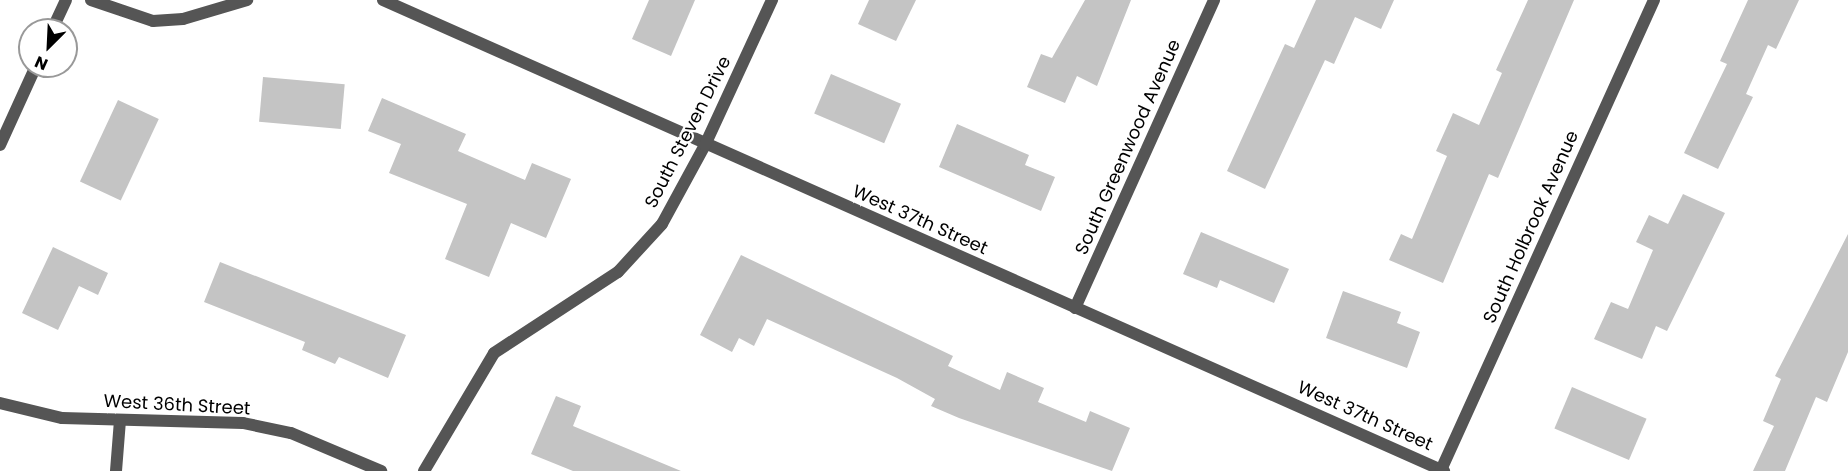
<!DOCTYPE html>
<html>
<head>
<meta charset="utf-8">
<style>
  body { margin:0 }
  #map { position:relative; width:1848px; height:471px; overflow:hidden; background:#fff; font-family:Poppins,sans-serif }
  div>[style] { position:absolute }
  .building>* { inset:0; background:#c4c4c4; transform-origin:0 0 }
  .minor>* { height:12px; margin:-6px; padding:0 6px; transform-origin:6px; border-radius:6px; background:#555 }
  span { translate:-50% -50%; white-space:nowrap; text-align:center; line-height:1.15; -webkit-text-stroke:4.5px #fff; paint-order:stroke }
  .street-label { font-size:18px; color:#000 }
  .north { position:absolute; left:18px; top:18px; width:60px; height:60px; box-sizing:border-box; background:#fff; border:2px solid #999; border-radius:50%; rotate:204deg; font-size:16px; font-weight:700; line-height:24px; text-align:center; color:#000 }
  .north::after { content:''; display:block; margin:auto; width:21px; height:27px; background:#000; clip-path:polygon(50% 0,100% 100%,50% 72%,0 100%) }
</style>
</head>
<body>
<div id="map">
  <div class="building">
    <i style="clip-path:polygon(649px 0,695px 0,671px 56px,632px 39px)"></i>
    <i style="clip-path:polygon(869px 0,916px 0,896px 41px,858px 24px)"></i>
    <i style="clip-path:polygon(1085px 0,1131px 0,1097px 86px,1077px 76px,1065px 103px,1027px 87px,1041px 54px,1052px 58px)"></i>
    <i style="clip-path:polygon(1316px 0,1394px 0,1381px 29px,1355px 17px,1334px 64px,1325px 60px,1265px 189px,1227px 171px,1285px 44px,1294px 48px)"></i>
    <i style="clip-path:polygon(1528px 0,1574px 0,1498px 178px,1489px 174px,1443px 283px,1389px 260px,1401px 234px,1412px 239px,1447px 156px,1436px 151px,1453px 113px,1479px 125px,1502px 73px,1496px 70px)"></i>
    <i style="clip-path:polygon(1748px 0,1799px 0,1776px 49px,1768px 45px,1746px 94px,1753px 97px,1718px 169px,1684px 153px,1727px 64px,1720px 61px)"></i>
    <i style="left:831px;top:74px;width:76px;height:43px;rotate:23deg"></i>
    <i style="left:263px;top:77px;width:82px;height:45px;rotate:5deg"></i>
    <i style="clip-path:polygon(382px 98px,466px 134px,458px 151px,525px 180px,532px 163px,571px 179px,546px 238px,511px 223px,489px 277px,445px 259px,467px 204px,389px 173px,401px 144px,368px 131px)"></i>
    <i style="left:118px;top:100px;width:45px;height:90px;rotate:25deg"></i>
    <i style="clip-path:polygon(957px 124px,1029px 155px,1025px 165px,1055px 177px,1041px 211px,939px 167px)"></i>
    <i style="clip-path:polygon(1683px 194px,1725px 213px,1667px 331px,1656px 326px,1642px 359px,1594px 339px,1611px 302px,1628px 309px,1653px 250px,1636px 242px,1649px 215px,1668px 224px)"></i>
    <i style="clip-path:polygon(1201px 232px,1289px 269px,1274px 303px,1220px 280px,1217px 288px,1183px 274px)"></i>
    <i style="clip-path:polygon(1848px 234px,1848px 352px,1827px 402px,1816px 397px,1785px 471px,1753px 471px,1774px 426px,1763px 421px,1781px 379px,1775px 376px)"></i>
    <i style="clip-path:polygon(53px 247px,108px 273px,98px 295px,79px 286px,58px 330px,22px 313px)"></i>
    <i style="clip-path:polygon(741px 255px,953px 356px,948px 366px,1000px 390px,1007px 372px,1044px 388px,1038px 402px,1086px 422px,1090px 411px,1130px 428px,1112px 471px,959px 418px,931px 406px,935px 399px,897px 378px,767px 319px,754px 346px,739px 338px,732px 352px,700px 335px)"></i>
    <i style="clip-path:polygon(220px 262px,406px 335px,388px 378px,339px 357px,335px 364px,302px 350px,305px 342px,204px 302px)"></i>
    <i style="clip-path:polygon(1343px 291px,1401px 312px,1397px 323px,1420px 332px,1407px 368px,1326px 338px)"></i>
    <i style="left:1572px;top:387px;width:81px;height:45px;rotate:23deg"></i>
    <i style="clip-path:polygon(556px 396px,581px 406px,573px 426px,681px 471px,573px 471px,531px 454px)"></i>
  </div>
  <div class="minor">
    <i style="left:91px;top:0;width:65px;rotate:18.7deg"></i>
    <i style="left:153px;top:21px;width:30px;rotate:-4deg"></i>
    <i style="left:183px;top:19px;width:67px;rotate:-16.5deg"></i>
    <i style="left:383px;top:0;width:1161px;rotate:23.94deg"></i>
    <i style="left:52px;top:30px;width:33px;rotate:-65deg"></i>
    <i style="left:0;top:145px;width:87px;rotate:-65.5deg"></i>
    <i style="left:1075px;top:308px;width:338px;rotate:-65.7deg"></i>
    <i style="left:0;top:403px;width:64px;rotate:13.6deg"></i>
    <i style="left:62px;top:418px;width:181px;rotate:1.6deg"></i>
    <i style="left:243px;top:423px;width:49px;rotate:11.8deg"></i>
    <i style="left:291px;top:433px;width:98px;rotate:22.9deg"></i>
    <i style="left:1441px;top:470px;width:516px;rotate:-65.62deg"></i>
    <i style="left:116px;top:471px;width:51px;rotate:-85.5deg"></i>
    <i style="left:424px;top:471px;width:137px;rotate:-59.3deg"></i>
    <i style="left:494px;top:353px;width:148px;rotate:-33.2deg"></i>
    <i style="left:618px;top:272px;width:65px;rotate:-47.5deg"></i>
    <i style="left:662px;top:224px;width:90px;rotate:-61.4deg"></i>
    <i style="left:705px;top:145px;width:160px;rotate:-65.2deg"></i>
  </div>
  <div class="street-label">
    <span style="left:688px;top:132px;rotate:-63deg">South Steven Drive</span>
    <span style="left:1128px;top:147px;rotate:-66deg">South Greenwood Avenue</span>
    <span style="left:920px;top:220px;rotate:24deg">West 37th Street</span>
    <span style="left:1531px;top:227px;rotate:-66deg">South Holbrook Avenue</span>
    <span style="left:177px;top:405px;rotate:3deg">West 36th Street</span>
    <span style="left:1365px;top:416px;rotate:24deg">West 37th Street</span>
  </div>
  <div class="north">N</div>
</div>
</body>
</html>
